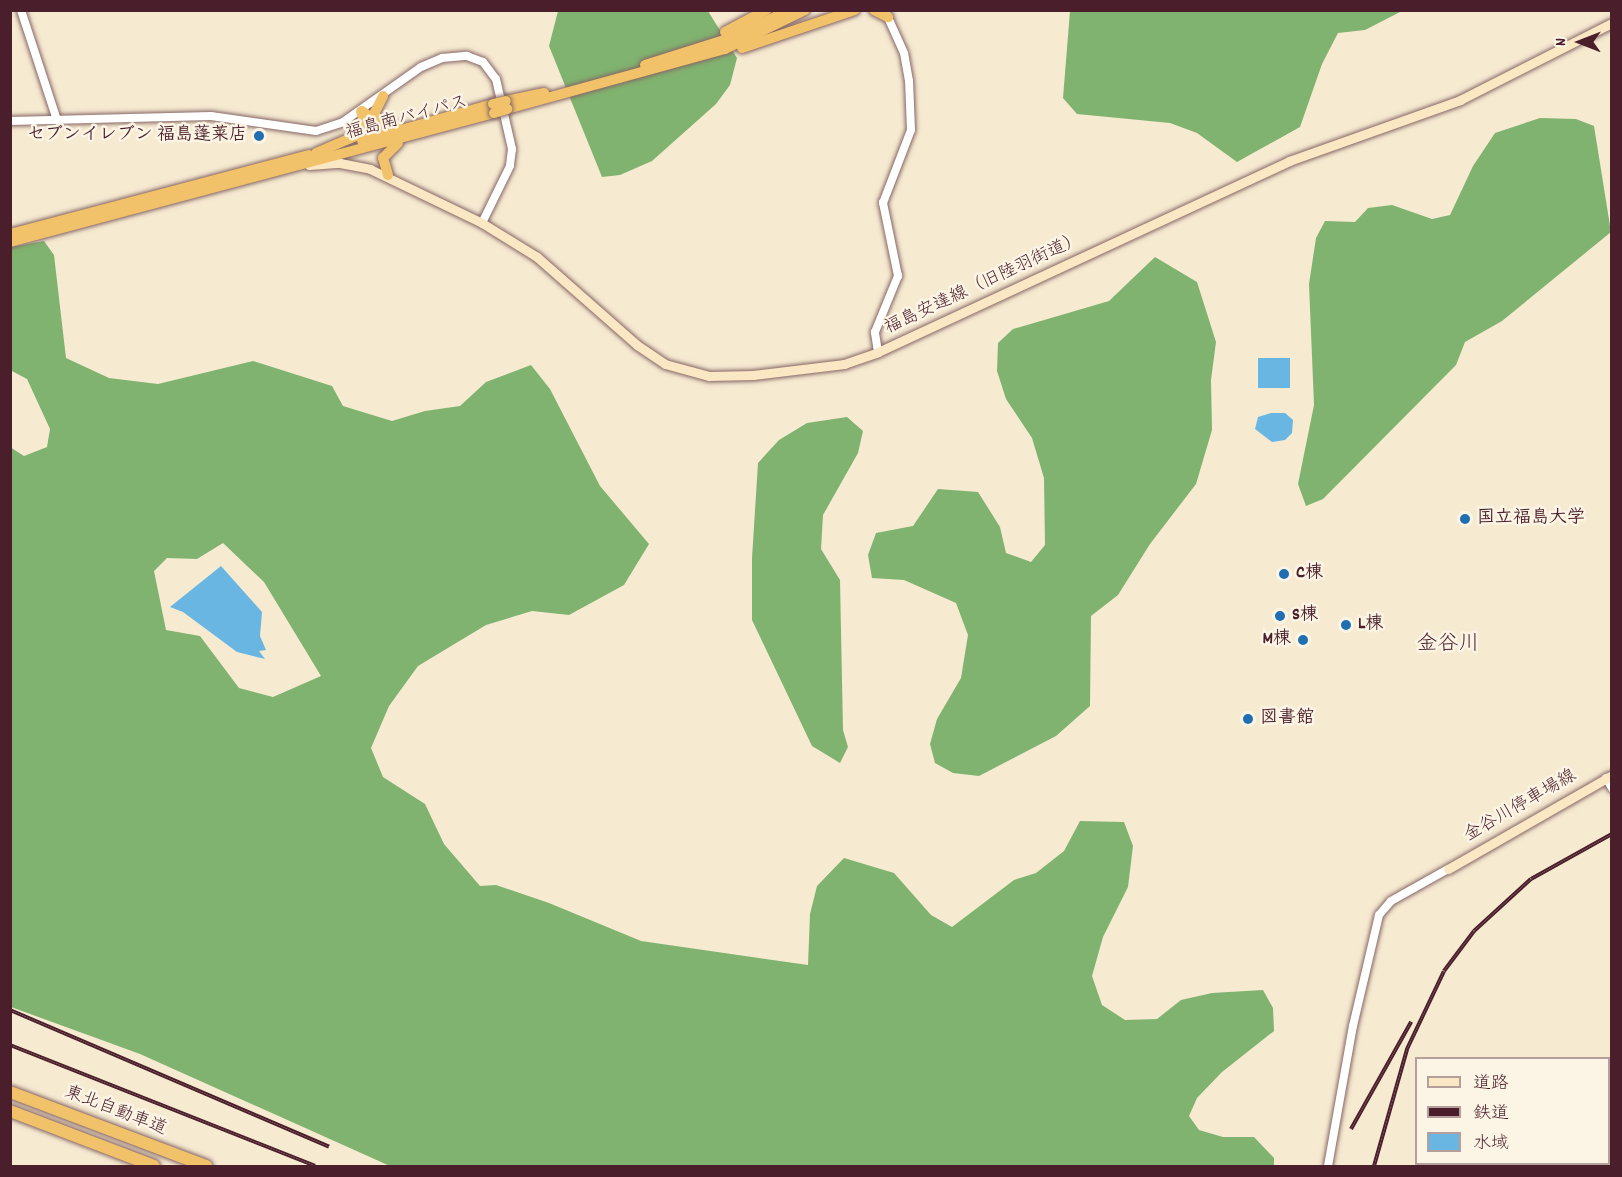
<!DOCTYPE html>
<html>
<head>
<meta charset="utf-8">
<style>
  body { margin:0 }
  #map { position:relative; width:1622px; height:1177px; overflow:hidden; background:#f6ead1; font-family:Dekko,"Klee One",sans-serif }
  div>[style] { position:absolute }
  .forest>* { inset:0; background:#80b36f }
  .water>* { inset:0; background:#69b6e3; transform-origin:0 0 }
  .roads { filter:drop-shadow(0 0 2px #866665) drop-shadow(0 0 2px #866665) }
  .tertiary>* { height:8px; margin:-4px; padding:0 4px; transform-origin:4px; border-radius:4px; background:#fff }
  .secondary>* { height:9px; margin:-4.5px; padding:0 4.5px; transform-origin:4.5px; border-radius:4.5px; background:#fae7c3 }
  .trunk>* { height:10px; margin:-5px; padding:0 5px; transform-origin:5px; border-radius:5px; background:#f2c26a }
  .motorway>* { height:12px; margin:-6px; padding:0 6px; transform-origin:6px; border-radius:6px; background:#f2c26a }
  .rail>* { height:4px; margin-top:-2px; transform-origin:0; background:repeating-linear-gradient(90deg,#fcf5e5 0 4.5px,#4a1f2b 0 9px); box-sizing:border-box; border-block:2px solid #4a1f2b }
  .bridges { filter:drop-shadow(0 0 2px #866665) drop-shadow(0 0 2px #866665) }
  .trunk-bridge>* { height:10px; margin:-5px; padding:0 5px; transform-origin:5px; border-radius:5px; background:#f2c26a }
  .dots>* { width:16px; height:16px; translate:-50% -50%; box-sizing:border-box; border:3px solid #fcf5e5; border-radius:50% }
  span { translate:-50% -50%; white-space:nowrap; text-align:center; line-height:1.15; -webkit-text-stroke:5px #fcf5e5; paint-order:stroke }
  .street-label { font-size:18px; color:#4a1f2b }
  .poi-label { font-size:18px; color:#4a1f2b; font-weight:700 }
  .right { translate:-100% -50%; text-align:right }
  .left { translate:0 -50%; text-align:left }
  .quarter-label { font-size:21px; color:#4a1f2b }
  .frame { position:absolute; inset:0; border:12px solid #4a1f2b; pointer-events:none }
  .legend { position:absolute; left:1415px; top:1057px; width:195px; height:108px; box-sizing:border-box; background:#fcf5e5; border:2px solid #b59f9b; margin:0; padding:8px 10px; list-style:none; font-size:18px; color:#4a1f2b }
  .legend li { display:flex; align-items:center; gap:12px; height:30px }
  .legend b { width:30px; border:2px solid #b59f9b }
  .north { position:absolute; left:1550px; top:12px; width:60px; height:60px; -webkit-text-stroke:4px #fcf5e5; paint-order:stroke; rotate:270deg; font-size:16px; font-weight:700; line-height:24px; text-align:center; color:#4a1f2b }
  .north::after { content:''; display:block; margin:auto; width:21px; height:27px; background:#4a1f2b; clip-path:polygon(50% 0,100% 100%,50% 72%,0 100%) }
</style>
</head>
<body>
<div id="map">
  <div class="forest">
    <i style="clip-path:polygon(558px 11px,708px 11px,737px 58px,730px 85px,716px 104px,652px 161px,620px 175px,602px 177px,549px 46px)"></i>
    <i style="clip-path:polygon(1070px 11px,1070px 10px,1402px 11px,1365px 30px,1338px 33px,1322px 64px,1300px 127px,1237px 162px,1197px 133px,1170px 123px,1077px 114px,1063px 98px)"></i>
    <i style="clip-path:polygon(1540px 118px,1576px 119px,1594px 126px,1611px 232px,1502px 321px,1465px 342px,1456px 365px,1323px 499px,1306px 506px,1298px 484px,1314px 405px,1309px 284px,1316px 238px,1325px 221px,1355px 222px,1368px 208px,1392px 205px,1432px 219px,1450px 215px,1473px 166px,1495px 133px)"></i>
    <i style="clip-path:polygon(evenodd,44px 241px,54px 255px,66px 358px,109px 378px,158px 384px,253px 361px,332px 386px,343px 406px,392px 421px,425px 411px,460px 406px,486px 382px,531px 365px,550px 389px,600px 486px,649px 544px,624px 585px,569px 615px,532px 611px,486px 625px,418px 666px,389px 706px,371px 748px,383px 777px,425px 804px,444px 844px,480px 886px,496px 885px,549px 903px,641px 941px,808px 965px,810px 914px,817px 886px,844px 858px,894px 873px,931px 915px,952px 927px,1014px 880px,1036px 873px,1064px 851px,1080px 821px,1124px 822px,1133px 846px,1128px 887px,1103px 937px,1092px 976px,1102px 1005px,1125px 1020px,1157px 1019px,1181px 1000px,1212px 993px,1263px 990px,1273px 1008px,1274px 1031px,1222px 1072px,1197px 1098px,1189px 1116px,1199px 1130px,1223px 1137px,1254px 1137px,1274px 1158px,1274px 1166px,390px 1166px,140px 1054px,11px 1007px,10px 447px,24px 456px,47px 447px,50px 429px,27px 379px,10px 370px,11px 247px,44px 241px,223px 543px,264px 582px,321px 676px,273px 697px,239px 688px,200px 636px,166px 630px,154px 571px,167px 558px,197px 559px,223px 543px)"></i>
    <i style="clip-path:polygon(1155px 257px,1197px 282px,1216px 342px,1211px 380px,1212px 430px,1196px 484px,1150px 544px,1118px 595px,1091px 616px,1090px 706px,1056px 736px,979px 776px,953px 773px,935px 763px,930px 744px,937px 719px,961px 678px,968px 635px,956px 603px,904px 580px,872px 578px,868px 555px,876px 533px,913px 526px,938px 489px,978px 492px,1000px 527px,1006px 553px,1031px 562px,1045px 545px,1044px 478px,1032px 438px,1006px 399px,997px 371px,998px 343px,1013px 329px,1109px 301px)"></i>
    <i style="clip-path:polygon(847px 417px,863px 431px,858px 453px,823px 515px,821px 549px,840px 580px,843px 730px,848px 747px,840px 763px,812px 746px,752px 620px,752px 558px,758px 463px,779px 440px,807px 423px)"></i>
  </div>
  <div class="water">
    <i style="left:1258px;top:358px;width:32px;height:30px"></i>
    <i style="clip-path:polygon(1271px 413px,1285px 413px,1293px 420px,1292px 433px,1285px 440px,1272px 442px,1255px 429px,1258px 417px)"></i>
    <i style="clip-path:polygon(221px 566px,262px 612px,260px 636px,266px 650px,259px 651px,265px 659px,237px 652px,183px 612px,170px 607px)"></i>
  </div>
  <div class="roads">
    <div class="tertiary">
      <i style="left:21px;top:10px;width:116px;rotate:71.9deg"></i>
      <i style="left:10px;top:121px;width:201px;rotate:-1.4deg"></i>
      <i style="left:211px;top:116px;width:106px;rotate:8.1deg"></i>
      <i style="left:316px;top:131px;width:28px;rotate:-18deg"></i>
      <i style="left:343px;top:122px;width:95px;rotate:-35.2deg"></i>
      <i style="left:421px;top:67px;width:23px;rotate:-23deg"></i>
      <i style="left:442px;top:58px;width:25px;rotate:-5deg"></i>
      <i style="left:467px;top:56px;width:17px;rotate:21deg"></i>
      <i style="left:483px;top:62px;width:21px;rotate:53deg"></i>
      <i style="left:496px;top:79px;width:72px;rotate:77.1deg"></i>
      <i style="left:512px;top:149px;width:17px;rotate:97deg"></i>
      <i style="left:510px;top:166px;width:64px;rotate:116.2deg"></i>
      <i style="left:878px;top:352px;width:20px;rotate:-99deg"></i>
      <i style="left:875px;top:332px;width:61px;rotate:-67.7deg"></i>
      <i style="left:898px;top:276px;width:75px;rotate:-101.6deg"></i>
      <i style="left:883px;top:203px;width:78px;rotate:-69deg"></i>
      <i style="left:911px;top:130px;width:49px;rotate:-92.3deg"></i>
      <i style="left:909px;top:81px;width:28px;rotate:-100deg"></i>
      <i style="left:904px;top:53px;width:44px;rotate:-114.2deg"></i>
      <i style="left:1606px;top:778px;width:12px;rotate:59deg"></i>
      <i style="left:1328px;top:1166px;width:142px;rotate:-79.9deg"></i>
      <i style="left:1353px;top:1026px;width:114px;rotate:-76.8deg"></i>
      <i style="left:1379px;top:915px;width:18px;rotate:-49deg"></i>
      <i style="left:1391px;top:901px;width:65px;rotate:-29.3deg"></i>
    </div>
    <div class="secondary">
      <i style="left:309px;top:165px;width:31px;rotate:-4deg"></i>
      <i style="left:340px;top:163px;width:31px;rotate:11deg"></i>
      <i style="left:370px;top:169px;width:124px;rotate:25.7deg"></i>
      <i style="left:482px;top:223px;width:65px;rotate:31.7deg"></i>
      <i style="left:537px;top:257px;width:133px;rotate:41.3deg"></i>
      <i style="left:637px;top:345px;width:34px;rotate:34deg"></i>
      <i style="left:665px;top:364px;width:46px;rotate:15.3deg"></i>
      <i style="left:709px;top:376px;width:44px;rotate:-1.3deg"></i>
      <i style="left:753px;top:375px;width:92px;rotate:-6.9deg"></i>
      <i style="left:844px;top:364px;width:36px;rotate:-19deg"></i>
      <i style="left:878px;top:352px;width:453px;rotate:-24.9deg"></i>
      <i style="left:1289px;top:161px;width:182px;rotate:-19.6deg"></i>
      <i style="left:1460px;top:100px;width:170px;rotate:-26.9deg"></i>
      <i style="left:1448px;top:869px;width:189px;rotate:-29.8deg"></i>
    </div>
    <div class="trunk">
      <i style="left:874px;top:10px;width:16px;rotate:27deg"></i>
      <i style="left:725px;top:32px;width:47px;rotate:-28.2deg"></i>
      <i style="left:742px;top:48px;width:119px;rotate:-18.6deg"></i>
      <i style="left:645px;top:65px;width:83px;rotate:-17.6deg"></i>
      <i style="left:724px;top:40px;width:72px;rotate:-24.4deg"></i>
      <i style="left:506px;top:101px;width:39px;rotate:-12deg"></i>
      <i style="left:507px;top:109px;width:226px;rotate:-15.4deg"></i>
      <i style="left:725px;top:49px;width:89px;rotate:-26deg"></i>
      <i style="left:362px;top:111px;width:27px;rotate:36deg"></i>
      <i style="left:384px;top:127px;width:13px"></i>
      <i style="left:376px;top:122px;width:10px;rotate:-96deg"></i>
      <i style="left:375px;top:112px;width:18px;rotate:-63deg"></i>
      <i style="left:362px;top:141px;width:136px;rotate:-15.8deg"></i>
      <i style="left:316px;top:153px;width:46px;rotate:-23.2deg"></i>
      <i style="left:358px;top:135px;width:13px;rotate:-63deg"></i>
      <i style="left:364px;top:123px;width:12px;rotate:-104deg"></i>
      <i style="left:388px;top:175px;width:18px;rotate:-106deg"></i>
      <i style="left:383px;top:158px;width:21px;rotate:-45deg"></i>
      <i style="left:10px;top:234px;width:309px;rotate:-14.8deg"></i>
      <i style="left:10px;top:242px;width:501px;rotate:-14.92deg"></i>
    </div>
    <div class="motorway">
      <i style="left:10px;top:1092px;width:210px;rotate:20.7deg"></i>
      <i style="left:10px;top:1111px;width:154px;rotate:20.9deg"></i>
    </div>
  </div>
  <div class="rail">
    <i style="left:10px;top:1010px;width:347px;rotate:23.2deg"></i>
    <i style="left:10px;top:1045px;width:328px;rotate:21.6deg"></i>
    <i style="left:1351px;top:1129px;width:123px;rotate:-60.7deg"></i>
    <i style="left:1374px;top:1166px;width:122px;rotate:-74.2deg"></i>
    <i style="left:1407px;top:1049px;width:86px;rotate:-64.6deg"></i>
    <i style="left:1444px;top:971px;width:50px;rotate:-53.1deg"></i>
    <i style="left:1474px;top:931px;width:77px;rotate:-42.4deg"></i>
    <i style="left:1531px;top:879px;width:93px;rotate:-29.1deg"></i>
  </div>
  <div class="bridges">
    <div class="trunk-bridge">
      <i style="left:493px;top:104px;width:13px;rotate:-13deg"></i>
      <i style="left:494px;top:113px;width:14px;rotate:-17deg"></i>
    </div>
  </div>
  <div class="dots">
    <i style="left:259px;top:136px;background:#1f6fb2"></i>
    <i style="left:1465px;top:519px;background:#1f6fb2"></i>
    <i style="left:1284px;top:574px;background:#1f6fb2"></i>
    <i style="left:1280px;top:616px;background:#1f6fb2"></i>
    <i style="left:1346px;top:625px;background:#1f6fb2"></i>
    <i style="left:1303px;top:640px;background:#1f6fb2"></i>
    <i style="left:1248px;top:719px;background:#1f6fb2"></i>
  </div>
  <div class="street-label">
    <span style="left:407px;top:119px;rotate:-15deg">福島南バイパス</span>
    <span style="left:984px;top:285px;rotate:-25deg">福島安達線（旧陸羽街道）</span>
    <span style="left:1521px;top:807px;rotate:-30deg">金谷川停車場線</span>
    <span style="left:115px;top:1112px;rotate:21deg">東北自動車道</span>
  </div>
  <div class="poi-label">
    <span class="right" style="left:247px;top:136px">セブンイレブン 福島蓬莱店</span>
    <span class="left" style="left:1477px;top:519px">国立福島大学</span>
    <span class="left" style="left:1296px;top:574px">C棟</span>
    <span class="left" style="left:1292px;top:616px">S棟</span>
    <span class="left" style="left:1358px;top:625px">L棟</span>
    <span class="right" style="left:1291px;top:640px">M棟</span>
    <span class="left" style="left:1260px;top:719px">図書館</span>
  </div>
  <div class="quarter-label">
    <span style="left:1448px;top:645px">金谷川</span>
  </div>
  <div class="frame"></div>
  <ul class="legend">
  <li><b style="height:8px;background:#fae7c3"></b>道路</li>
  <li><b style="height:8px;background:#4a1f2b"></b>鉄道</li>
  <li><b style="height:16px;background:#69b6e3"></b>水域</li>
  </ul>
  <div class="north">N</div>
</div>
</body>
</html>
